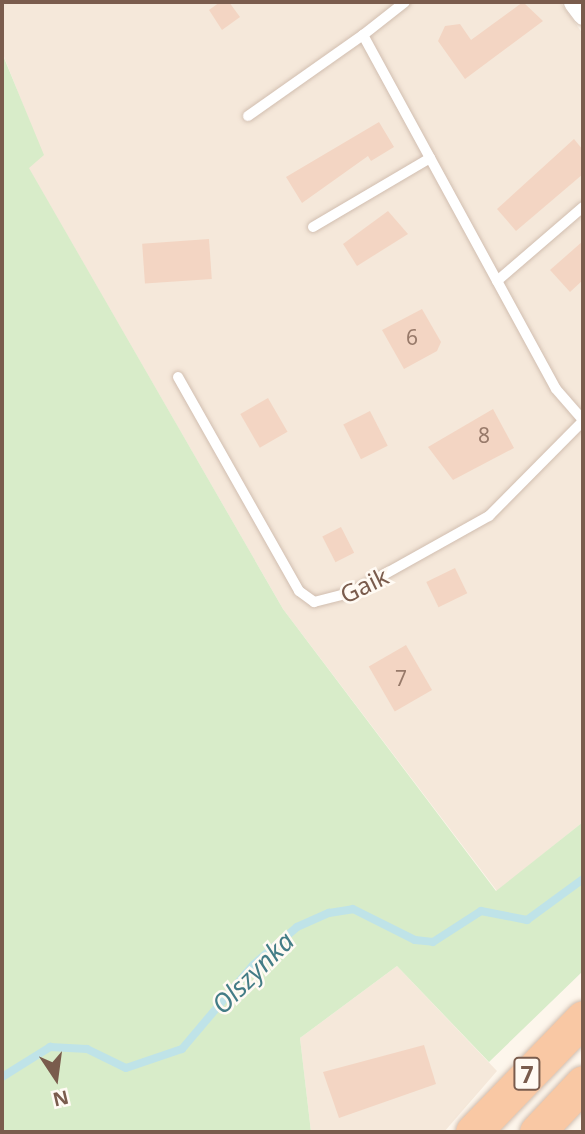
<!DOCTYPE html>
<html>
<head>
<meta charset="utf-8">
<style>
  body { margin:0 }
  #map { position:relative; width:585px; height:1134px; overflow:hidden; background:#fdf6ec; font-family:"Noto Sans",sans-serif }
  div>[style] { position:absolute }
  .residential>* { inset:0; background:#f5e8da }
  .green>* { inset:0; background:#d8ecc9 }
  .stream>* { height:8px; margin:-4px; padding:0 4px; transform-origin:4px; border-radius:4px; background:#bfe3e8 }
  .building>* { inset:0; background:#f3d5c3; transform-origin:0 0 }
  .roads { filter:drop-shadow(0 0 2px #d1beb0) drop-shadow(0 0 2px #d1beb0) }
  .service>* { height:10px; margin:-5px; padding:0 5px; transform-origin:5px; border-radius:5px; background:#fff }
  .minor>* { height:21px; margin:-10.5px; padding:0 10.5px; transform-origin:10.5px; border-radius:10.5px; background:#fff }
  .trunk>* { height:35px; margin:-17.5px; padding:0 17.5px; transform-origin:17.5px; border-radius:17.5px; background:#f9c8a4 }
  span { translate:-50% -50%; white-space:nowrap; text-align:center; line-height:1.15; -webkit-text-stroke:5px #fffaf3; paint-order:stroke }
  .number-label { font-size:21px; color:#987a6a }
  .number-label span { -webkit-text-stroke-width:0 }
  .shield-label span { padding:2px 5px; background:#fffaf3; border:2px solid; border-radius:5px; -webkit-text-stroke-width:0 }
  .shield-label { font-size:23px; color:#7a5c4d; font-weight:700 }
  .street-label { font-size:24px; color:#7a5c4d }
  .water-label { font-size:26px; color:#437c86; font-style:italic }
  .frame { position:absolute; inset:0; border:4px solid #7a5c4d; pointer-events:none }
  .north { position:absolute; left:21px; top:1043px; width:70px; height:70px; -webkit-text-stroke:5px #fffaf3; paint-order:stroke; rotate:167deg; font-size:19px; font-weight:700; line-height:28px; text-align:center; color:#7a5c4d }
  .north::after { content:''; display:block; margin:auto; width:24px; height:32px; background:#7a5c4d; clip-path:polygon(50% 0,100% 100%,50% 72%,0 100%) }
</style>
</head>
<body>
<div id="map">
  <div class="residential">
    <i style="clip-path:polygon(2px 2px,560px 2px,583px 34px,583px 822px,497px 891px,283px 609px,28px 167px,43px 155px,2px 52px)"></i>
    <i style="clip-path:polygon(397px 966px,497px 1071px,444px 1132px,311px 1132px,300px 1038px)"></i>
  </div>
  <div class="green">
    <i style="clip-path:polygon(2px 53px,44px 155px,29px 168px,283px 609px,496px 891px,583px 822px,583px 971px,489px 1062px,397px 966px,300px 1038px,311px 1132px,2px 1132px)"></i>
  </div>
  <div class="stream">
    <i style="left:2px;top:1077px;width:57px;rotate:-32deg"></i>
    <i style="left:50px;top:1047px;width:37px;rotate:3deg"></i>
    <i style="left:87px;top:1049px;width:43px;rotate:26deg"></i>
    <i style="left:126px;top:1068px;width:59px;rotate:-18.7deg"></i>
    <i style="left:182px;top:1049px;width:110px;rotate:-49.8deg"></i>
    <i style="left:253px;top:965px;width:58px;rotate:-40.8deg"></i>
    <i style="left:297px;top:927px;width:35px;rotate:-24deg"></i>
    <i style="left:329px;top:913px;width:24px;rotate:-9deg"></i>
    <i style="left:353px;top:909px;width:69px;rotate:26.6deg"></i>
    <i style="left:415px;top:940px;width:18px;rotate:6deg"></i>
    <i style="left:433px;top:942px;width:57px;rotate:-32.9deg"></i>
    <i style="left:481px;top:911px;width:47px;rotate:11.1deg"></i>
    <i style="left:527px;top:920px;width:69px;rotate:-36.2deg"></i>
  </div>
  <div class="building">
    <i style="clip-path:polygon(220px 2px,229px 2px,240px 17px,222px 30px,209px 10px)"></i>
    <i style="clip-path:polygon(523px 2px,543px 21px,465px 79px,438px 41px,445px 26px,460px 24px,471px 40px)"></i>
    <i style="clip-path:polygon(379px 122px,394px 147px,371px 161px,368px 156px,302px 203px,286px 177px)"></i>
    <i style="clip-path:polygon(574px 139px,583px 150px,583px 174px,516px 231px,497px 209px)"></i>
    <i style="clip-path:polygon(388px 211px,408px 234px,357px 266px,343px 244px)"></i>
    <i style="left:209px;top:239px;width:40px;height:67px;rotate:86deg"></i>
    <i style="clip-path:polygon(583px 241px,583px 280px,570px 292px,550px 270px)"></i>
    <i style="clip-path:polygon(422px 309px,441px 342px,437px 351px,404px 369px,382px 330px)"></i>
    <i style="left:268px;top:398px;width:39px;height:32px;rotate:60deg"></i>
    <i style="clip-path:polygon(493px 409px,514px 448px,453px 480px,428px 447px)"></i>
    <i style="left:370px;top:411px;width:39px;height:30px;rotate:63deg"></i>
    <i style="left:341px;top:527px;width:29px;height:21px;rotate:63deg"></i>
    <i style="left:455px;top:568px;width:28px;height:32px;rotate:64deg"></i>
    <i style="left:406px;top:645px;width:52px;height:43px;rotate:60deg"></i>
    <i style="clip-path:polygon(424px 1045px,436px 1084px,339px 1118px,323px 1072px)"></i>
  </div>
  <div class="roads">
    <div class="service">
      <i style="left:405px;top:2px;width:53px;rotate:141.8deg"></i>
      <i style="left:363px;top:35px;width:403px;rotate:61.4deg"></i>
      <i style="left:556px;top:389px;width:41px;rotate:48.9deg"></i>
      <i style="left:248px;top:116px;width:141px;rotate:-35.2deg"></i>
      <i style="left:313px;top:227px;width:136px;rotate:-30.5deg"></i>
      <i style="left:497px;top:281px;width:113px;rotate:-40.7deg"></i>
      <i style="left:178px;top:377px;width:246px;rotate:60.5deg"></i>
      <i style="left:299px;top:591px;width:19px;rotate:36deg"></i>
      <i style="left:314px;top:602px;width:40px;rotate:-14.4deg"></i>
      <i style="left:353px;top:592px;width:156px;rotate:-29.2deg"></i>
      <i style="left:489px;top:516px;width:134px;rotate:-45.3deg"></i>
    </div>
    <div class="minor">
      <i style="left:574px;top:2px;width:15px;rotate:53deg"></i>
    </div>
    <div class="trunk">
      <i style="left:473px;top:1132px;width:158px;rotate:-46deg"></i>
      <i style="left:537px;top:1132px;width:67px;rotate:-46.8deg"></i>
    </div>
  </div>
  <div class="number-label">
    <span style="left:412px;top:337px">6</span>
    <span style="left:484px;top:435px">8</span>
    <span style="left:401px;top:678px">7</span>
  </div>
  <div class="shield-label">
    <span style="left:527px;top:1074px">7</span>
  </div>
  <div class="street-label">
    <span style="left:364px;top:585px;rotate:-26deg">Gaik</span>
  </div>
  <div class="water-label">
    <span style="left:253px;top:973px;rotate:-45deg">Olszynka</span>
  </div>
  <div class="frame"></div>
  <div class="north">N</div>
</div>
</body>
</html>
